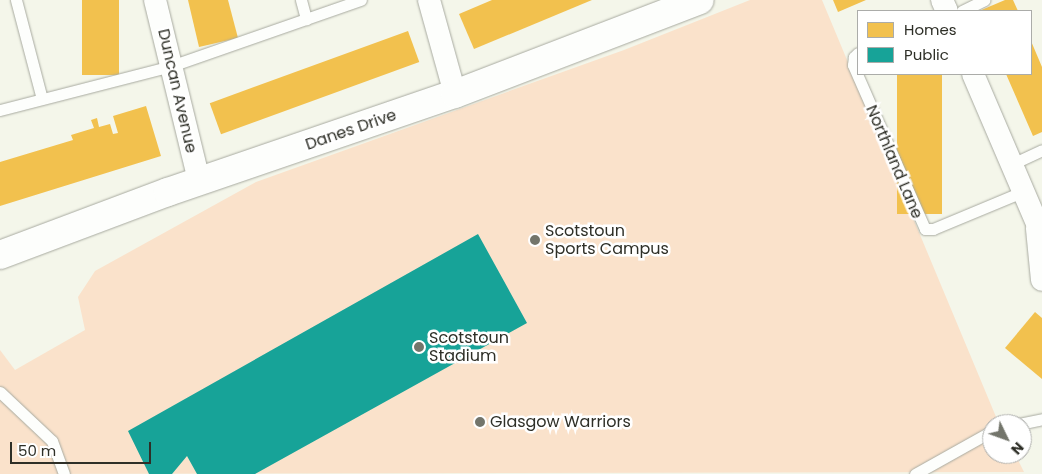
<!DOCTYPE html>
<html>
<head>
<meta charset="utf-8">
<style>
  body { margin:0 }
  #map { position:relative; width:1042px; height:474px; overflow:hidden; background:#f4f6ea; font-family:Poppins,sans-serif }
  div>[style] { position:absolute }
  .green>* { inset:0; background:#fae2cb }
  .homes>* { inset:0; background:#f2c14e; transform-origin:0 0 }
  .public>* { inset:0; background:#17a398 }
  .roads { filter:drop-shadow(0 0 1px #a8aaa0) drop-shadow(0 0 1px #a8aaa0) }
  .lane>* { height:11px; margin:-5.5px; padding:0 5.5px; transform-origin:5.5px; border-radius:5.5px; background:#fdfefc }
  .street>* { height:22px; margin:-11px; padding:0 11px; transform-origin:11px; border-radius:11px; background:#fdfefc }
  .secondary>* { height:28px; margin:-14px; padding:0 14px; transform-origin:14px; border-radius:14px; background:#fdfefc }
  .dots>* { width:14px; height:14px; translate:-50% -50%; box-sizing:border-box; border:2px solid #fff; border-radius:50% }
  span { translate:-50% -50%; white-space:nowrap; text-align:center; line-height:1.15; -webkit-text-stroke:5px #fff; paint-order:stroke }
  .street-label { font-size:16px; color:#2e2f27 }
  .poi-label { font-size:16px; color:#2e2f27 }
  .left { translate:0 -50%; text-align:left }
  .legend { position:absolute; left:857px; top:10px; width:175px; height:65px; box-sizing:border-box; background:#fff; border:1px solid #abaca9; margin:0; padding:6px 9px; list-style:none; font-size:15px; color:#2e2f27 }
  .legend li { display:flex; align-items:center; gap:10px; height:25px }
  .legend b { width:25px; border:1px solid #abaca9 }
  .north { position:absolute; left:982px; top:414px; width:50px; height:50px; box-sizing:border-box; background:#fff; border:1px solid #abaca9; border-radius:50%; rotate:132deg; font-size:14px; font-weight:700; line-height:20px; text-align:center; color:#2e2f27 }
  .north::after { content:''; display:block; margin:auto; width:18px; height:22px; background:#73756b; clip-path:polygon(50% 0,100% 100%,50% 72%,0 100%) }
  .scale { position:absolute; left:10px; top:442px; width:141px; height:22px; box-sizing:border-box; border:2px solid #2e2f27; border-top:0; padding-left:6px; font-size:15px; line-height:18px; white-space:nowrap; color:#2e2f27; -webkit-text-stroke:4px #fff; paint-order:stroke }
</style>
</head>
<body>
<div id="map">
  <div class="green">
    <i style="clip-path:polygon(750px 0,822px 0,999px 424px,992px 424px,992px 454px,1015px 454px,1024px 472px,0 474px,0 350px,15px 370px,85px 330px,78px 297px,95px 271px,256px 182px,624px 50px)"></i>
  </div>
  <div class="homes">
    <i style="left:82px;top:0;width:37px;height:75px"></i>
    <i style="clip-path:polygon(188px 0,228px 0,238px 38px,199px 47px)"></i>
    <i style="clip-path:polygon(492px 0,592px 0,474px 49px,459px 14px)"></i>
    <i style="clip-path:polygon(833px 0,866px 0,838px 12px)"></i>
    <i style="clip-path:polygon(1005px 0,1013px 0,1018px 11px,979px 11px)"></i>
    <i style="left:408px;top:31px;width:33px;height:211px;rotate:70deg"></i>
    <i style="clip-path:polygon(1031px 41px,1042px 67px,1042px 132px,1033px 136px,1006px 74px,1031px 74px)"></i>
    <i style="left:897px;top:74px;width:45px;height:140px"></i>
    <i style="clip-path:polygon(146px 106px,161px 156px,0 206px,0 162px,73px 140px,71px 135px,94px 128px,91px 120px,97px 118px,99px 127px,110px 124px,113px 134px,118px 133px,113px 116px)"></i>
    <i style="clip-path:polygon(1035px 312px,1042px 318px,1042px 379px,1005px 348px)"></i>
  </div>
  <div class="public">
    <i style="clip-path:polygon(478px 234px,527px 323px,255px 474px,197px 474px,187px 456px,172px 474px,149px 474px,128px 431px)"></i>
  </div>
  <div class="roads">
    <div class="lane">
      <i style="left:16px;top:0;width:102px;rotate:75.3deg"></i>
      <i style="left:301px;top:0;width:20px;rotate:75deg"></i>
      <i style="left:962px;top:11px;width:25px;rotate:-26deg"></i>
      <i style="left:858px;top:53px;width:6px;rotate:135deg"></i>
      <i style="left:854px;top:57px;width:8px;rotate:97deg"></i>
      <i style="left:853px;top:65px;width:179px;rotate:66.3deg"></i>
      <i style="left:925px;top:229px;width:8px"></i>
      <i style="left:933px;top:229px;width:96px;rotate:-22.6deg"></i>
      <i style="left:0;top:110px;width:177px;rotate:-14.4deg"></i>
      <i style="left:171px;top:66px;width:201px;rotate:-19.2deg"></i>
      <i style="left:1010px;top:165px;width:35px;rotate:-25deg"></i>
      <i style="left:0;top:392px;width:71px;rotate:43.3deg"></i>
      <i style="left:52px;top:441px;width:35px;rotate:70deg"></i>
      <i style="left:1019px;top:424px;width:24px;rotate:-12deg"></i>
      <i style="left:915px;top:474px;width:88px;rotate:-29.2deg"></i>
    </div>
    <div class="street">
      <i style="left:155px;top:0;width:186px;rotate:76.3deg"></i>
      <i style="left:429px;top:0;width:98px;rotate:74.5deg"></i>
      <i style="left:942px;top:0;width:12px;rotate:66deg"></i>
      <i style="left:973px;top:74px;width:175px;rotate:66.8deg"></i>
      <i style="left:1037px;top:229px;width:51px;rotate:84.4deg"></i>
    </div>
    <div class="secondary">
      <i style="left:0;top:255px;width:179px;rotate:-20.6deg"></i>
      <i style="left:168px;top:192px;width:303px;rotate:-18.9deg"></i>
      <i style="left:455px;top:94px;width:262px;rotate:-21deg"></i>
    </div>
  </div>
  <div class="dots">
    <i style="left:535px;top:240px;background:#73756b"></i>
    <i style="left:419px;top:347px;background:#73756b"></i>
    <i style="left:480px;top:422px;background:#73756b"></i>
  </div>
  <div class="street-label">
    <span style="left:177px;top:91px;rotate:77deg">Duncan Avenue</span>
    <span style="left:351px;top:130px;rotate:-19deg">Danes Drive</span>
    <span style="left:894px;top:162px;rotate:67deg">Northland Lane</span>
  </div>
  <div class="poi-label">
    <span class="left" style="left:545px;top:240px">Scotstoun<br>Sports Campus</span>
    <span class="left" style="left:429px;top:347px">Scotstoun<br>Stadium</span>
    <span class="left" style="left:490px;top:422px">Glasgow Warriors</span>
  </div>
  <ul class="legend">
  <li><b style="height:14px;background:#f2c14e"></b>Homes</li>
  <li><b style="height:14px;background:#17a398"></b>Public</li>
  </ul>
  <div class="north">N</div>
  <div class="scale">50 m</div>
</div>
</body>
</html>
